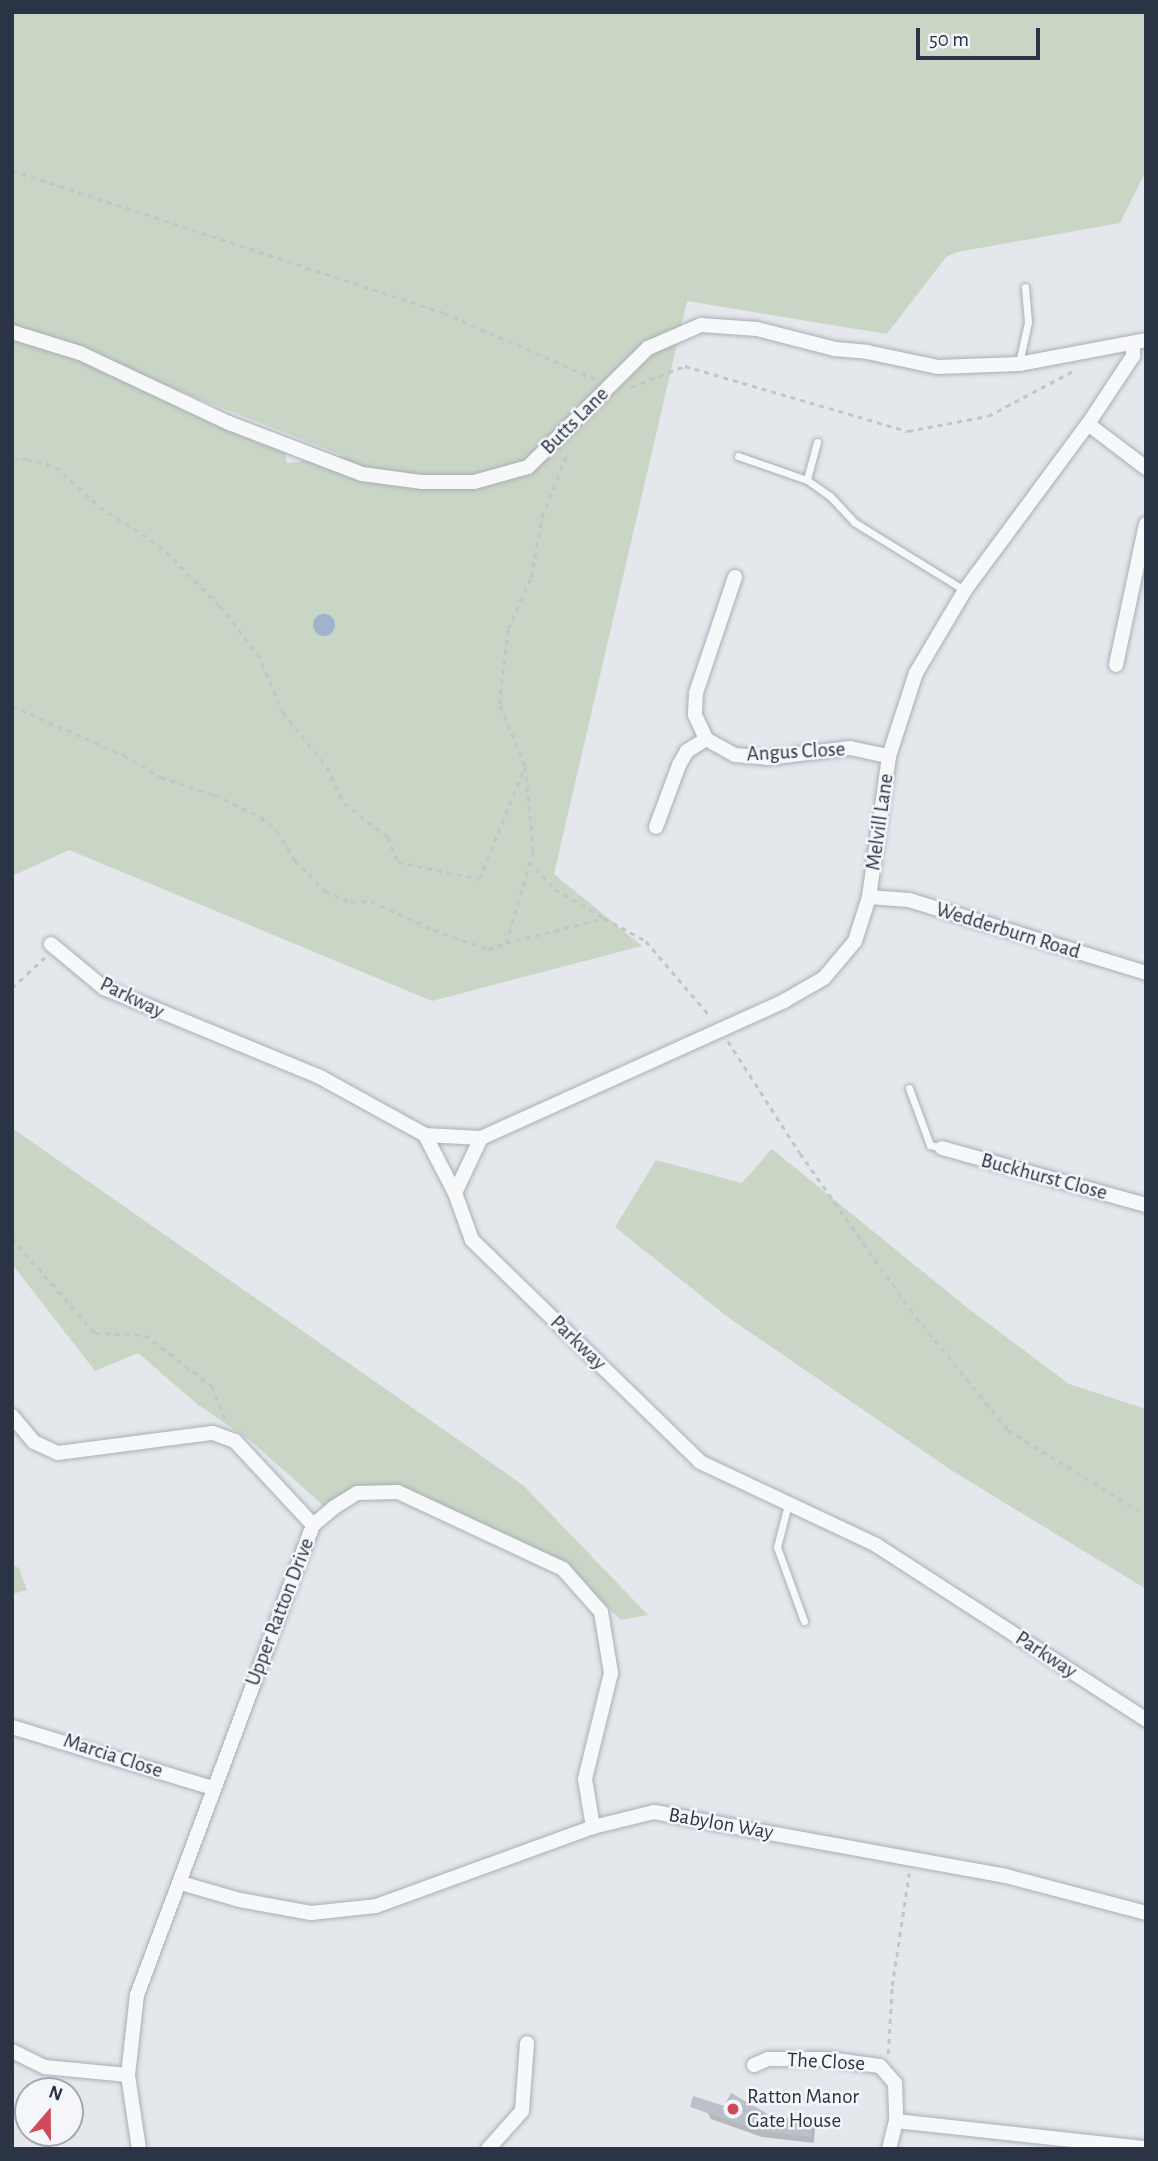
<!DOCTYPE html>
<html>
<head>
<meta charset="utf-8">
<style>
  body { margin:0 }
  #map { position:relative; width:1158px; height:2161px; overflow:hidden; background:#e4e7ec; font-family:"Alegreya Sans",sans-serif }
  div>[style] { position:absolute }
  .green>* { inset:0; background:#c9d6c5 }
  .water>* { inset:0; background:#9fb4cc }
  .round { border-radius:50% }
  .shadow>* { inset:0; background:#0003 }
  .building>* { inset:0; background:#bbc0ca }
  .path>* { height:2.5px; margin-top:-1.25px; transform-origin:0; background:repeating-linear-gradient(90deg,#c2c5cb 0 5px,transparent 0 10px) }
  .roads { filter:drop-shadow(0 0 2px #a9aeb7) drop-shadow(0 0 2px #a9aeb7) }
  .lane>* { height:7px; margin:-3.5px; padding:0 3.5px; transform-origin:3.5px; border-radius:3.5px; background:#f7f8fa }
  .street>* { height:14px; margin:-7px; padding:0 7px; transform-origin:7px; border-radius:7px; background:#f7f8fa }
  .dots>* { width:19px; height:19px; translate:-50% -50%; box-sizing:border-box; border:4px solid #f4f6f9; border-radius:50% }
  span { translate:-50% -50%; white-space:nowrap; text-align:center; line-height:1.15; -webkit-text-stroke:5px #f4f6f9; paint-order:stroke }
  .street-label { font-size:21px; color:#2b3445 }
  .poi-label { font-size:21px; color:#2b3445 }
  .left { translate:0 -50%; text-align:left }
  .frame { position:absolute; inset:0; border:14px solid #2b3445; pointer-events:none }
  .north { position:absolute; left:14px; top:2077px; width:70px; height:70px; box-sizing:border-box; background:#f4f6f9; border:2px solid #a4a8b1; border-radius:50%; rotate:20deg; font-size:19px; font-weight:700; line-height:28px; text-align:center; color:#2b3445 }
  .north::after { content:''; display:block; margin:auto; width:24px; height:32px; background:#d1495b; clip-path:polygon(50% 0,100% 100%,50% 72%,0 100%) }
  .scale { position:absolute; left:916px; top:28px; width:124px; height:32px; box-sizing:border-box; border:4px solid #2b3445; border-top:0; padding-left:9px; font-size:21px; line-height:24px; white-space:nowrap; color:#2b3445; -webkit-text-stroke:5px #f4f6f9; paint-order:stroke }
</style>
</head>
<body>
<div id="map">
  <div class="green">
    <i style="clip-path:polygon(evenodd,12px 12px,1146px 12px,1146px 171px,1120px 223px,957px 252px,946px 257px,887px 334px,687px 301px,554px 874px,642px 946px,432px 1001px,69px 850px,12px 876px,12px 12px,158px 382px,202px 400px,344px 456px,287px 463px,285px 452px,192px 404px,158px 382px)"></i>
    <i style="clip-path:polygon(12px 1128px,523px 1485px,648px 1615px,621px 1620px,565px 1565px,506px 1534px,379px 1491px,324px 1506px,252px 1442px,197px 1404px,138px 1353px,95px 1371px,12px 1264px)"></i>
    <i style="clip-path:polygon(772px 1149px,965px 1306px,1069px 1384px,1146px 1409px,1146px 1589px,951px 1470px,729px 1318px,615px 1227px,656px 1160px,742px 1183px)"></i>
    <i style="clip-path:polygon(12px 1565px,19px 1568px,27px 1590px,12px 1594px)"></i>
  </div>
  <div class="water">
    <i class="round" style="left:313px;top:614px;width:22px;height:22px"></i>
  </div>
  <div class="shadow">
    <i style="clip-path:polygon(707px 2112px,812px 2121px,815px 2128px,814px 2143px,762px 2137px,711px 2119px)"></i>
  </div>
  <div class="building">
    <i style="clip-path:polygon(731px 2093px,773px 2117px,813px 2120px,811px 2137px,757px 2130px,690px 2107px,693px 2096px,724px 2106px)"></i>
  </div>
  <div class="path">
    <i style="left:12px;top:170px;width:455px;rotate:18.3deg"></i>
    <i style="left:444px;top:313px;width:165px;rotate:23.6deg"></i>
    <i style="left:631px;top:387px;width:58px;rotate:-21.3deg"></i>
    <i style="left:685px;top:366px;width:232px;rotate:16.3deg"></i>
    <i style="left:908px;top:431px;width:81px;rotate:-10.6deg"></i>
    <i style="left:988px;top:416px;width:98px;rotate:-27.9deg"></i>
    <i style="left:12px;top:459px;width:15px"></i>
    <i style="left:27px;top:459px;width:30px;rotate:15deg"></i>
    <i style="left:56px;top:467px;width:59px;rotate:42.3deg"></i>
    <i style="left:100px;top:507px;width:70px;rotate:32.8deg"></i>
    <i style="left:159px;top:545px;width:86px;rotate:45deg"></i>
    <i style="left:220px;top:606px;width:61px;rotate:51.6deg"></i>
    <i style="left:258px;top:654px;width:63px;rotate:66.7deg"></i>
    <i style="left:283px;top:712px;width:70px;rotate:51.3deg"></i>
    <i style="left:327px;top:767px;width:40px;rotate:65deg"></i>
    <i style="left:344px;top:803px;width:56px;rotate:37.7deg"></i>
    <i style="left:388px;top:837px;width:27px;rotate:68deg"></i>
    <i style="left:398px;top:862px;width:83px;rotate:11.9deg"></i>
    <i style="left:479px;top:879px;width:119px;rotate:-67.8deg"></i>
    <i style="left:12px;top:706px;width:122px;rotate:23.6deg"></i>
    <i style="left:124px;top:755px;width:43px;rotate:30.7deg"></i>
    <i style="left:161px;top:777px;width:57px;rotate:18.4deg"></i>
    <i style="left:215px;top:795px;width:51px;rotate:25.6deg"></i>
    <i style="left:261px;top:817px;width:21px;rotate:41deg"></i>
    <i style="left:277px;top:831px;width:34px;rotate:58deg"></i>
    <i style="left:295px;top:860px;width:43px;rotate:45.9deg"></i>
    <i style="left:325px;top:891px;width:28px;rotate:23deg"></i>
    <i style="left:351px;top:902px;width:20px;rotate:-3deg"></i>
    <i style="left:371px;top:901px;width:69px;rotate:24.7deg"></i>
    <i style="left:434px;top:930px;width:57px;rotate:19.4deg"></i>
    <i style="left:488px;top:949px;width:19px;rotate:-18deg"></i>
    <i style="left:506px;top:943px;width:96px;rotate:-73.6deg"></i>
    <i style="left:533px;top:851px;width:85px;rotate:-95.4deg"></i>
    <i style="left:525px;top:766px;width:67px;rotate:-112.8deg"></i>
    <i style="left:499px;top:704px;width:76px;rotate:-83.2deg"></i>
    <i style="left:508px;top:629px;width:57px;rotate:-66.1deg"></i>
    <i style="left:531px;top:577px;width:61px;rotate:-79.6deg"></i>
    <i style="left:542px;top:517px;width:71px;rotate:-68.5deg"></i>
    <i style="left:529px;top:861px;width:38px;rotate:47deg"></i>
    <i style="left:555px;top:889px;width:57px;rotate:30.6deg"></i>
    <i style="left:506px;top:943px;width:101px;rotate:-14.3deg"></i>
    <i style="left:604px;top:918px;width:48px;rotate:28.7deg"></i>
    <i style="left:646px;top:941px;width:99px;rotate:49.5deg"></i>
    <i style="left:12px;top:988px;width:45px;rotate:-43.2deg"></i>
    <i style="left:728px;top:1041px;width:133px;rotate:57.3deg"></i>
    <i style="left:800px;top:1153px;width:191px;rotate:54.8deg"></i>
    <i style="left:910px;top:1309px;width:156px;rotate:51deg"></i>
    <i style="left:1008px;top:1430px;width:162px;rotate:31.6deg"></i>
    <i style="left:12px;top:1238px;width:126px;rotate:48.9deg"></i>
    <i style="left:95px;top:1333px;width:50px;rotate:2.3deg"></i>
    <i style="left:145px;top:1335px;width:84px;rotate:37.3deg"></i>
    <i style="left:212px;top:1386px;width:37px;rotate:68deg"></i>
    <i style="left:888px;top:2054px;width:68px;rotate:-86.6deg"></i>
    <i style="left:892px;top:1986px;width:114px;rotate:-81.4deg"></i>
  </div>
  <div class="roads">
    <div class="lane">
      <i style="left:1019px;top:363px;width:42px;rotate:-77.6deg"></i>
      <i style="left:1028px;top:322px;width:35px;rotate:-95deg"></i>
      <i style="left:817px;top:442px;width:39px;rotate:105deg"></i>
      <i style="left:807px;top:480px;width:28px;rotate:35deg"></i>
      <i style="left:830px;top:496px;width:35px;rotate:47deg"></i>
      <i style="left:854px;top:522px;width:129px;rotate:31.7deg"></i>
      <i style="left:738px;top:456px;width:73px;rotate:19.2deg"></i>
      <i style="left:909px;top:1088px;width:61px;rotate:69.8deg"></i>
      <i style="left:930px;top:1145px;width:12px;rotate:14deg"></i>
      <i style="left:788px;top:1504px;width:44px;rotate:104.3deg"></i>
      <i style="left:777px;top:1547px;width:79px;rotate:70deg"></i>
    </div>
    <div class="street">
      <i style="left:12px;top:332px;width:71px;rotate:17.2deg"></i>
      <i style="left:80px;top:353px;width:165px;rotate:25.2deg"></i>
      <i style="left:229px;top:423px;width:142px;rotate:21deg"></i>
      <i style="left:362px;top:474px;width:61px;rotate:7.6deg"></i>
      <i style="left:422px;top:482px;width:52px"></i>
      <i style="left:474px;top:482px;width:56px;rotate:-15.5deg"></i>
      <i style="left:528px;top:467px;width:169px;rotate:-44.8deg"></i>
      <i style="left:648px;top:348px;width:58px;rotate:-23.5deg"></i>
      <i style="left:701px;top:325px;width:56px;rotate:4.1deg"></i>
      <i style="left:757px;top:329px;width:81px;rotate:14.4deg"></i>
      <i style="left:835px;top:349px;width:32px;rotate:5deg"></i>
      <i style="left:867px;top:352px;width:73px;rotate:11.9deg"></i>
      <i style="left:938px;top:367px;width:81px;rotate:-2.1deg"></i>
      <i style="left:1019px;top:364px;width:129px;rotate:-10.7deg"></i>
      <i style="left:1088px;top:424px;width:73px;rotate:37.2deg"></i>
      <i style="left:735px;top:577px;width:122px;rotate:108.6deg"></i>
      <i style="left:696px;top:693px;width:22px;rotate:93deg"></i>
      <i style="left:695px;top:715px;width:26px;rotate:65deg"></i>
      <i style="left:706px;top:739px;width:33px;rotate:29deg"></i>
      <i style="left:735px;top:755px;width:32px;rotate:5deg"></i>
      <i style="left:767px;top:758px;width:84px;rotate:-6.9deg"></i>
      <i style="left:850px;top:748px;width:40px;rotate:12deg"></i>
      <i style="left:1116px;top:665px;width:144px;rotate:-78deg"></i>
      <i style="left:656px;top:827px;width:66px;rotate:-69.6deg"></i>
      <i style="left:679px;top:765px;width:16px;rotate:-60deg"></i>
      <i style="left:687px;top:751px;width:22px;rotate:-32deg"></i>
      <i style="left:869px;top:897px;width:40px;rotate:4.3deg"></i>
      <i style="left:909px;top:900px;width:248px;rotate:17.1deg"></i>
      <i style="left:51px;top:944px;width:69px;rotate:39.7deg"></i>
      <i style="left:104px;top:988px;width:234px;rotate:22.4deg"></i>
      <i style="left:320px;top:1077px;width:120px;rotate:28.9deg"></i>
      <i style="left:425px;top:1135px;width:65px;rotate:62.7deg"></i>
      <i style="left:455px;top:1193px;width:50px;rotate:70.1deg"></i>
      <i style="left:472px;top:1240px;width:318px;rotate:44.2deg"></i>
      <i style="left:700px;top:1462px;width:195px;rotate:25.2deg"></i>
      <i style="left:876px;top:1545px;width:322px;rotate:32.9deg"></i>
      <i style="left:425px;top:1135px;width:56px;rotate:3.1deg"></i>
      <i style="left:481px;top:1138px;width:333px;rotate:-24.3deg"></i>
      <i style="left:784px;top:1001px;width:46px;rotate:-29.9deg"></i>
      <i style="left:824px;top:978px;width:48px;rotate:-50deg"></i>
      <i style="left:855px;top:941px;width:46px;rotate:-72.3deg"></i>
      <i style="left:869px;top:897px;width:142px;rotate:-81.9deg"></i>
      <i style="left:889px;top:756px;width:87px;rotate:-72deg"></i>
      <i style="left:916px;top:673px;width:96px;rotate:-59.4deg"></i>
      <i style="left:965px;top:590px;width:207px;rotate:-53.5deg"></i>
      <i style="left:1088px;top:424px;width:82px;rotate:-56.5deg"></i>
      <i style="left:1133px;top:356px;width:11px;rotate:-90deg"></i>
      <i style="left:942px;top:1148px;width:212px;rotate:15.6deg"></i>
      <i style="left:455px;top:1193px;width:61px;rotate:-64.7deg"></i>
      <i style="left:12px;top:1416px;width:34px;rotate:50deg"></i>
      <i style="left:34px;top:1442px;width:26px;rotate:25deg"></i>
      <i style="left:58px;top:1453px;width:156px;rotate:-7.4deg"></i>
      <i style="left:213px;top:1433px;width:23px;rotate:20deg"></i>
      <i style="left:235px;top:1441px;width:115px;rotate:47.1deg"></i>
      <i style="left:12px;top:1727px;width:210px;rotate:16.9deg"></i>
      <i style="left:181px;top:1883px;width:61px;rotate:16.1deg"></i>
      <i style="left:240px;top:1900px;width:72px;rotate:10.4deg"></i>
      <i style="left:311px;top:1913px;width:65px;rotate:-6.1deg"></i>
      <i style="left:376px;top:1906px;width:231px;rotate:-20deg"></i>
      <i style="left:593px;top:1827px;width:63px;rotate:-13.8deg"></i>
      <i style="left:654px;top:1812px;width:358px;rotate:10.3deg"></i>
      <i style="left:1006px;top:1876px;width:145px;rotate:14.8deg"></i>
      <i style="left:12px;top:2051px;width:37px;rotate:26deg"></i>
      <i style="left:45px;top:2067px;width:83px;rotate:5.5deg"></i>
      <i style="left:754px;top:2065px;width:15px;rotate:-23deg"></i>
      <i style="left:768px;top:2059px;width:60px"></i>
      <i style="left:828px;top:2059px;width:52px;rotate:7.7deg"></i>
      <i style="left:880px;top:2066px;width:23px;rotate:49deg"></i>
      <i style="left:895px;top:2083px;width:38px;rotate:88deg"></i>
      <i style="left:896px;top:2121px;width:29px;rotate:104deg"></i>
      <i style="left:896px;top:2121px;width:251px;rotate:6.2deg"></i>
      <i style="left:139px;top:2149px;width:75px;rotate:-98.5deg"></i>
      <i style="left:128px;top:2075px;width:81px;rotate:-83.6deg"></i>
      <i style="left:137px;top:1995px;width:502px;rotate:-69.47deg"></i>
      <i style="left:313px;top:1525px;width:26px;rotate:-40deg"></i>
      <i style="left:333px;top:1508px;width:28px;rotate:-32deg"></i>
      <i style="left:357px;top:1493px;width:41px;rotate:-1.4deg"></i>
      <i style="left:398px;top:1492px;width:182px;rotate:25deg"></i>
      <i style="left:563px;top:1569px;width:57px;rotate:48.5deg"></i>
      <i style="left:601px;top:1612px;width:62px;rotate:80.7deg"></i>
      <i style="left:611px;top:1673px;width:109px;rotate:103.8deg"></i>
      <i style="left:585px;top:1779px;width:49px;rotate:80.5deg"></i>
      <i style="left:488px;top:2149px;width:51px;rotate:-48.2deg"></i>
      <i style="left:522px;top:2111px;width:68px;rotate:-85.8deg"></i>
    </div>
  </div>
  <div class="dots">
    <i style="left:733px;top:2109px;background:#d1495b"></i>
  </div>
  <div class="street-label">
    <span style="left:575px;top:421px;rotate:-45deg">Butts Lane</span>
    <span style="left:796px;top:752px;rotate:-3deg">Angus Close</span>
    <span style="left:880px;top:822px;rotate:-82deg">Melvill Lane</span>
    <span style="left:1008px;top:931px;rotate:17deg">Wedderburn Road</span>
    <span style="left:132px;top:998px;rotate:26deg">Parkway</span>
    <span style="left:1044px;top:1177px;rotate:15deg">Buckhurst Close</span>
    <span style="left:578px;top:1343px;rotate:44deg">Parkway</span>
    <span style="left:280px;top:1612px;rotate:-69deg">Upper Ratton Drive</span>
    <span style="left:1046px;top:1655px;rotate:33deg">Parkway</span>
    <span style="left:113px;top:1756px;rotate:18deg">Marcia Close</span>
    <span style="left:721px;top:1824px;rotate:10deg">Babylon Way</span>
    <span style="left:826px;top:2062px;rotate:3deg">The Close</span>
  </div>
  <div class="poi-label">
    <span class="left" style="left:747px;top:2109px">Ratton Manor<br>Gate House</span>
  </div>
  <div class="frame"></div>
  <div class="north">N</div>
  <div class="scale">50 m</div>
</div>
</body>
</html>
